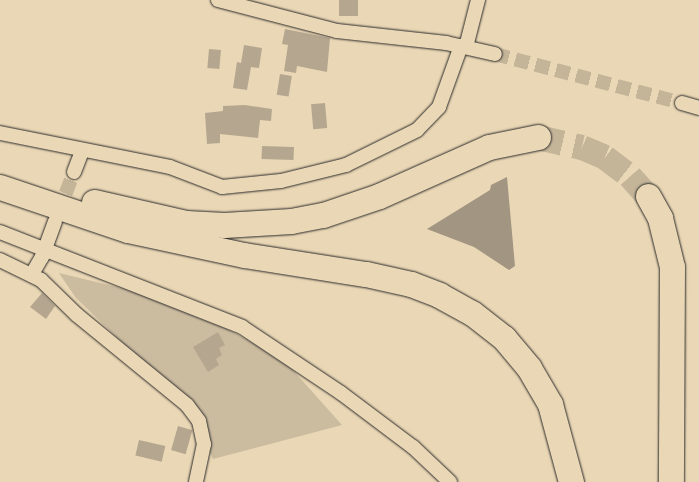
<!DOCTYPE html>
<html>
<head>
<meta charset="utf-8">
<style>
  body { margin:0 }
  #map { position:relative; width:699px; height:482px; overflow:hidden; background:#ead7b5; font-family:"Shantell Sans",sans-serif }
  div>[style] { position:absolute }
  .green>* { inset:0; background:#cbbb9f }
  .water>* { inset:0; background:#a29581 }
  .building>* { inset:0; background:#b5a78f; transform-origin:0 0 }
  .street-tunnel>* { height:14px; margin-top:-7px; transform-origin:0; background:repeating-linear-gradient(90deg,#c4b599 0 14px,transparent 0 21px) }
  .highway-tunnel>* { height:25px; margin-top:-12.5px; transform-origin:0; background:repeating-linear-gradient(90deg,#c4b599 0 25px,transparent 0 37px) }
  .roads { filter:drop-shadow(0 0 1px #2b2b2b) drop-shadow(0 0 1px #2b2b2b) }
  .street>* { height:14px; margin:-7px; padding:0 7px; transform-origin:7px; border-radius:7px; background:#ead7b5 }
  .highway>* { height:25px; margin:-12.5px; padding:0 12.5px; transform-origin:12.5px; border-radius:12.5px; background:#ead7b5 }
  span { translate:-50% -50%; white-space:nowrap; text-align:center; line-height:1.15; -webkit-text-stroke:4.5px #ead7b5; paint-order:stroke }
</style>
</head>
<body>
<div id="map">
  <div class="green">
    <i style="clip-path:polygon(59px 273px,175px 301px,283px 359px,342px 425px,213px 459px,187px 405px,76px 298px)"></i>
  </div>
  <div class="water">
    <i style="clip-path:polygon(507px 177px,515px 266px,509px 270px,474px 247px,427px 229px,490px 190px,491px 185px)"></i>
  </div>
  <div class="building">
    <i style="left:339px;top:0;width:19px;height:16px"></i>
    <i style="clip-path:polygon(285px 29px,330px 38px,327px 72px,297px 66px,296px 73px,284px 71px,288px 45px,282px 44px)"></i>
    <i style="clip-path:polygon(244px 45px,262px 48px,259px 68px,251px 67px,247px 90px,233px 88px,237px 62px,241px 63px)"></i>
    <i style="left:209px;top:49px;width:12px;height:19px;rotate:5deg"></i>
    <i style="left:280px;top:74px;width:12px;height:21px;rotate:9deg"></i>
    <i style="left:325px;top:103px;width:25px;height:14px;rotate:85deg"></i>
    <i style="clip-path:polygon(245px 105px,272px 109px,271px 121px,260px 120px,258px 138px,220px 134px,220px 143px,207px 144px,205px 113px,223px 111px,223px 106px)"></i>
    <i style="left:262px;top:146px;width:32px;height:13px;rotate:2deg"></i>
    <i style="clip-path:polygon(42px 293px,55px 306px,46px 319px,30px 307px)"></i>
    <i style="clip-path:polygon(218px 332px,225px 345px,219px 348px,222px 355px,216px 359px,219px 365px,208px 372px,193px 347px)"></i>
    <i style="left:178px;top:426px;width:15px;height:25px;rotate:16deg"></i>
    <i style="left:139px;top:440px;width:27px;height:16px;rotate:13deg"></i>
  </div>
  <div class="street-tunnel">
    <i style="left:495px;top:54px;width:193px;rotate:14.7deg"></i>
    <i style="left:58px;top:213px;width:44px;rotate:-68.7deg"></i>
  </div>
  <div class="highway-tunnel">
    <i style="left:538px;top:137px;width:45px;rotate:12.8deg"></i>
    <i style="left:582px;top:147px;width:25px;rotate:23deg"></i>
    <i style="left:605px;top:157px;width:31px;rotate:37deg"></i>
    <i style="left:630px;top:176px;width:27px;rotate:48deg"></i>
  </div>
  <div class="roads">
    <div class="street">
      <i style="left:218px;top:0;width:123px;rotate:14.6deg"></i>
      <i style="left:337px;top:31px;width:110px;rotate:6.3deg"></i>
      <i style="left:446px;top:43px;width:50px;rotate:12.7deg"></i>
      <i style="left:466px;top:47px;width:49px;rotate:-75.7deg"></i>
      <i style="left:682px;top:103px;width:18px;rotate:16deg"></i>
      <i style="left:0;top:133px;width:173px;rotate:11.3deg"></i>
      <i style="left:170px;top:167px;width:56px;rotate:21deg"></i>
      <i style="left:222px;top:187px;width:59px;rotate:-5.8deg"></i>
      <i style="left:281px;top:181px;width:67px;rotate:-13.8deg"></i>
      <i style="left:346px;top:165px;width:79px;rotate:-26.2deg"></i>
      <i style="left:417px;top:130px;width:32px;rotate:-46deg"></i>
      <i style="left:439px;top:107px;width:65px;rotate:-70.2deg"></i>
      <i style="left:74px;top:172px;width:22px;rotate:-69deg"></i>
      <i style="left:0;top:232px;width:260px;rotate:21.4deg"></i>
      <i style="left:242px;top:327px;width:119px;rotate:33.7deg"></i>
      <i style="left:341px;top:393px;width:90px;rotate:36.9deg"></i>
      <i style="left:413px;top:447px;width:51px;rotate:43.4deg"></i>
      <i style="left:0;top:260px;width:46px;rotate:26deg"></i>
      <i style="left:41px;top:280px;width:50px;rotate:44.2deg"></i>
      <i style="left:77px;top:315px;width:142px;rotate:39.3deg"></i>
      <i style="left:187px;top:405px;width:20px;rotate:53deg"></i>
      <i style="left:199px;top:421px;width:24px;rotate:78deg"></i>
      <i style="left:204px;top:444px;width:39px;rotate:102deg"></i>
      <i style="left:32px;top:274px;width:20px;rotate:-60deg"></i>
      <i style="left:42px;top:257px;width:38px;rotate:-70deg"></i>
    </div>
    <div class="highway">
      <i style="left:0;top:187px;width:135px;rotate:18.6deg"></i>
      <i style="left:128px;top:230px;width:119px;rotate:12.2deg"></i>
      <i style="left:244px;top:255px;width:123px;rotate:8.9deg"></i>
      <i style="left:366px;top:274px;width:46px;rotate:12.5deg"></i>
      <i style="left:411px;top:284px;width:30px;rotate:21deg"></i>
      <i style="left:439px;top:295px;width:38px;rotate:29deg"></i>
      <i style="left:472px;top:313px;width:41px;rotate:38deg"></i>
      <i style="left:504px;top:338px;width:39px;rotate:50deg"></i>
      <i style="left:529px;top:368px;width:42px;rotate:59.7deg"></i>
      <i style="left:550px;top:404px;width:81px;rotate:74.9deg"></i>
      <i style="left:648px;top:196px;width:25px;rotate:61deg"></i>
      <i style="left:660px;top:218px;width:50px;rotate:76.2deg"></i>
      <i style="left:672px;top:267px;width:215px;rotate:90.3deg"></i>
      <i style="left:94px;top:202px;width:94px;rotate:12.9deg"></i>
      <i style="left:186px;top:223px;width:38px;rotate:3deg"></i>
      <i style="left:224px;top:225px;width:67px;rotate:-3.4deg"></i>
      <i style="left:291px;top:221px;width:33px;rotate:-11deg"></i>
      <i style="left:323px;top:215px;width:59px;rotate:-18.7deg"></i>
      <i style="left:379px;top:196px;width:120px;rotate:-24deg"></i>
      <i style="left:489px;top:147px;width:50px;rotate:-11.5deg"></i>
    </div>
  </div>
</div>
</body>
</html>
